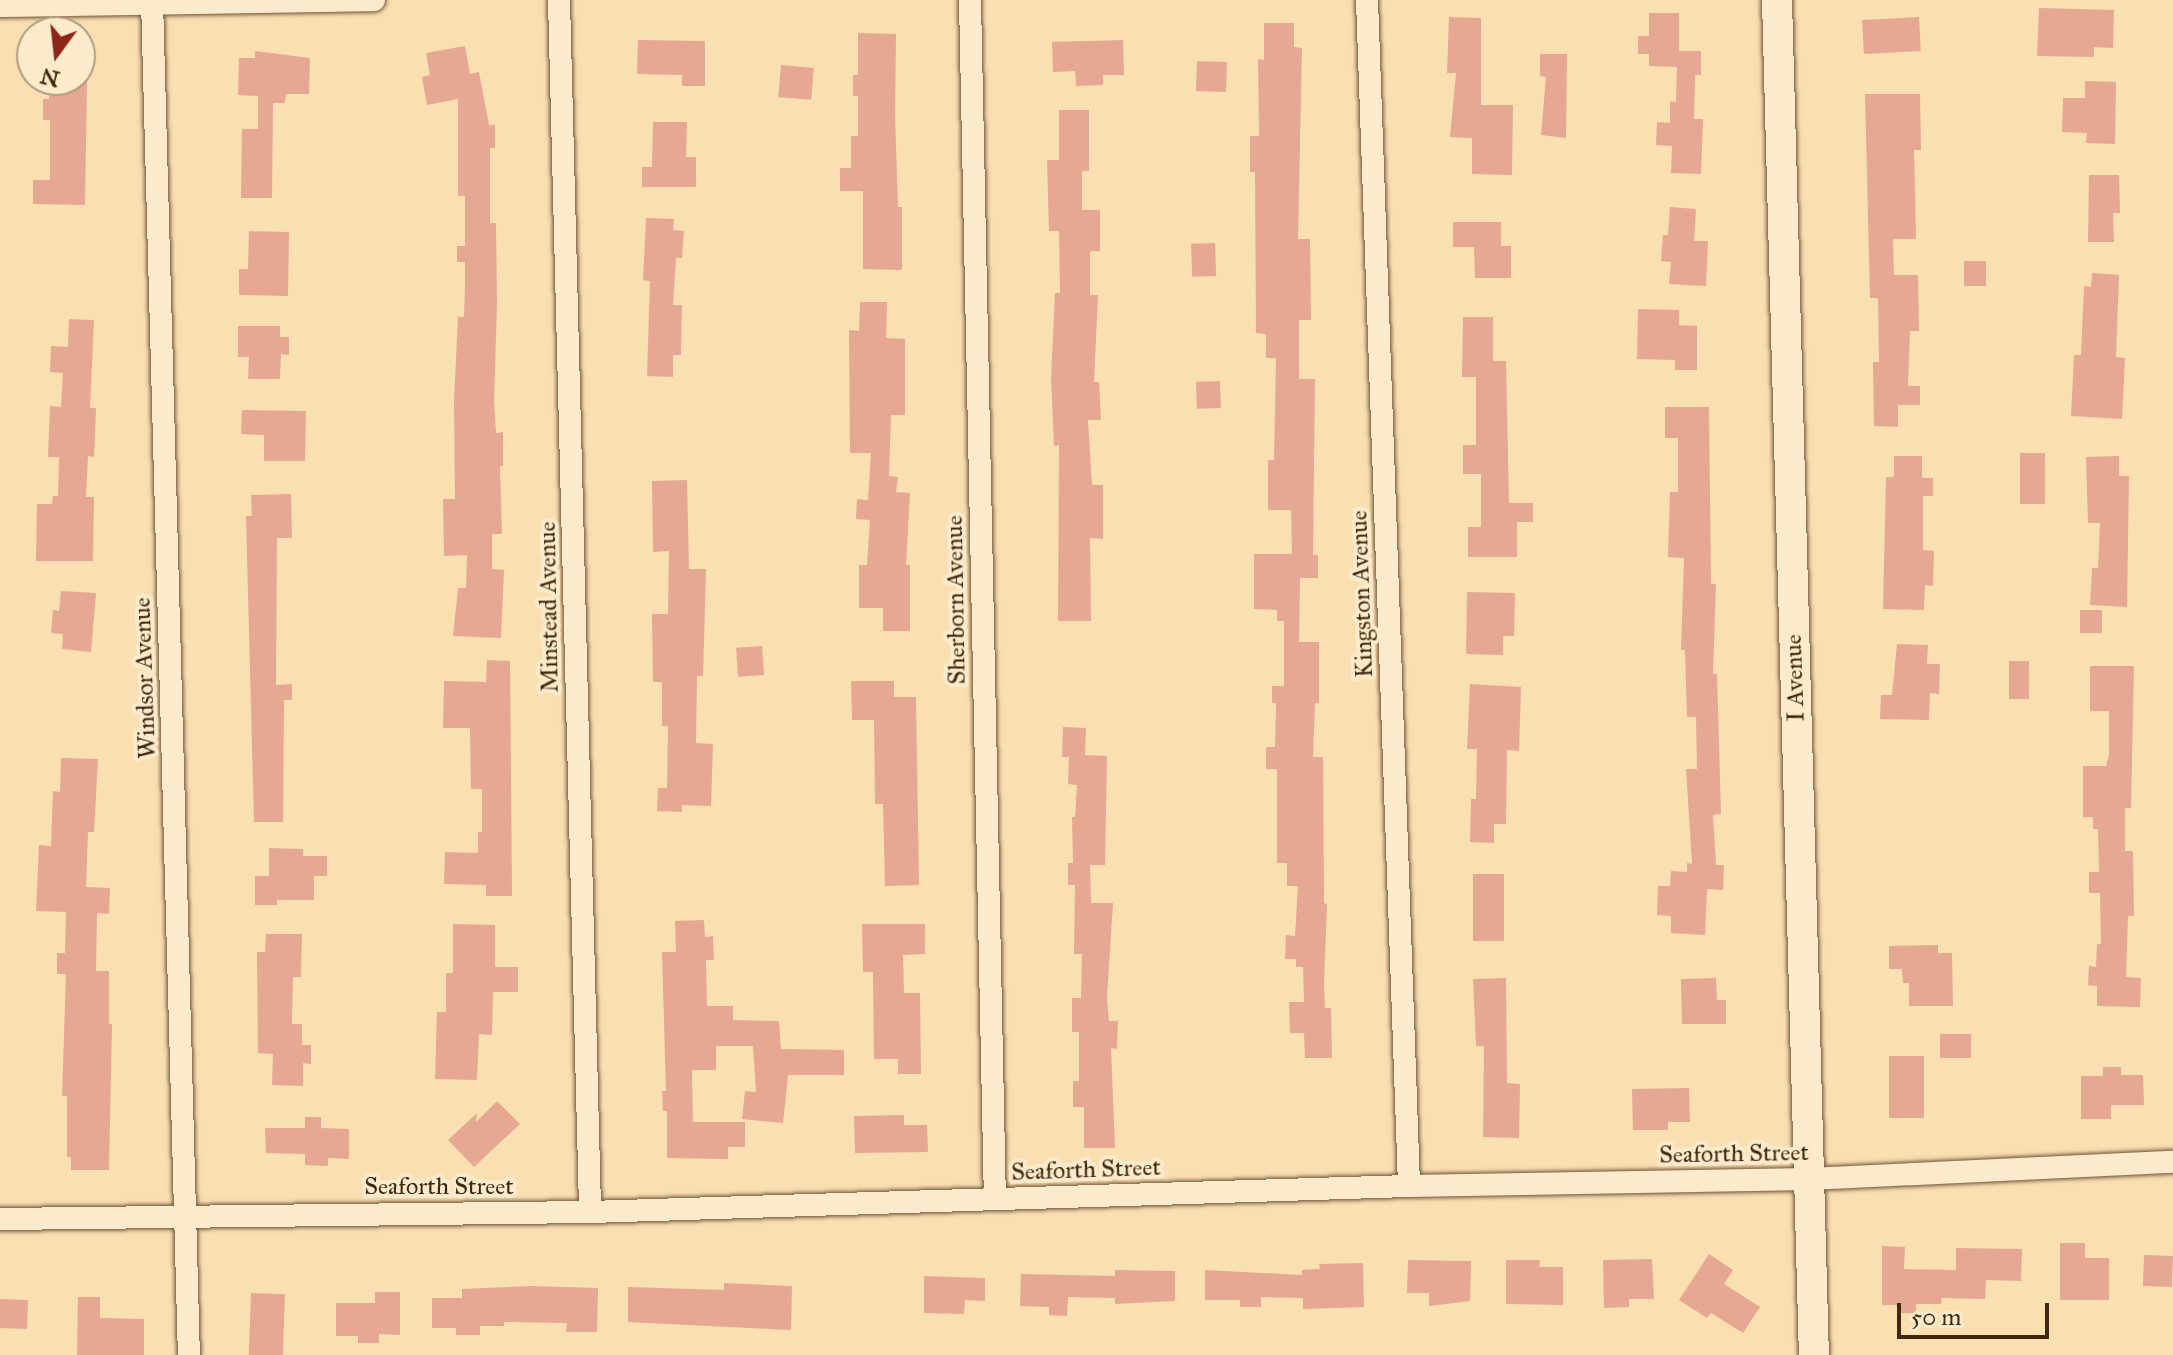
<!DOCTYPE html>
<html>
<head>
<meta charset="utf-8">
<style>
  body { margin:0 }
  #map { position:relative; width:2173px; height:1355px; overflow:hidden; background:#fadfb1; font-family:"IM FELL Great Primer",serif }
  div>[style] { position:absolute }
  .building>* { inset:0; background:#e6a892; transform-origin:0 0 }
  .roads { filter:drop-shadow(0 0 2px #6e5637) drop-shadow(0 0 2px #6e5637) }
  .street>* { height:22px; margin:-11px; padding:0 11px; transform-origin:11px; border-radius:11px; background:#fceacc }
  .secondary>* { height:30px; margin:-15px; padding:0 15px; transform-origin:15px; border-radius:15px; background:#fceacc }
  span { translate:-50% -50%; white-space:nowrap; text-align:center; line-height:1.15; -webkit-text-stroke:8px #fceacc; paint-order:stroke }
  .street-label { font-size:24px; color:#40280e }
  .north { position:absolute; left:16px; top:16px; width:80px; height:80px; box-sizing:border-box; background:#fceacc; border:2px solid #b19c80; border-radius:50%; rotate:195deg; font-size:22px; font-weight:700; line-height:32px; text-align:center; color:#40280e }
  .north::after { content:''; display:block; margin:auto; width:28px; height:36px; background:#8f2418; clip-path:polygon(50% 0,100% 100%,50% 72%,0 100%) }
  .scale { position:absolute; left:1897px; top:1303px; width:152px; height:36px; box-sizing:border-box; border:4px solid #40280e; border-top:0; padding-left:10px; font-size:24px; line-height:28px; white-space:nowrap; color:#40280e; -webkit-text-stroke:6px #fceacc; paint-order:stroke }
</style>
</head>
<body>
<div id="map">
  <div class="building">
    <i style="clip-path:polygon(2039px 8px,2114px 10px,2113px 48px,2094px 47px,2094px 57px,2037px 56px)"></i>
    <i style="clip-path:polygon(1649px 13px,1679px 13px,1679px 51px,1701px 51px,1701px 75px,1695px 75px,1694px 119px,1703px 119px,1701px 174px,1671px 173px,1672px 146px,1656px 145px,1657px 122px,1670px 123px,1670px 101px,1676px 102px,1677px 67px,1649px 66px,1649px 54px,1638px 54px,1638px 36px,1649px 36px)"></i>
    <i style="clip-path:polygon(1449px 17px,1481px 18px,1481px 105px,1513px 105px,1512px 175px,1472px 174px,1472px 138px,1450px 137px,1456px 73px,1447px 73px)"></i>
    <i style="left:1919px;top:17px;width:34px;height:57px;rotate:87deg"></i>
    <i style="clip-path:polygon(1264px 23px,1294px 23px,1294px 47px,1302px 48px,1298px 239px,1310px 239px,1311px 320px,1299px 320px,1299px 379px,1315px 379px,1313px 555px,1318px 555px,1318px 578px,1300px 578px,1299px 642px,1319px 642px,1319px 703px,1315px 703px,1313px 757px,1323px 757px,1324px 903px,1327px 904px,1324px 983px,1325px 1008px,1331px 1008px,1332px 1058px,1305px 1058px,1304px 1033px,1290px 1033px,1289px 1002px,1304px 1002px,1303px 967px,1296px 967px,1296px 959px,1285px 959px,1286px 935px,1295px 936px,1298px 886px,1287px 886px,1287px 863px,1277px 863px,1277px 769px,1266px 769px,1266px 747px,1275px 747px,1276px 703px,1272px 703px,1272px 686px,1284px 686px,1284px 621px,1277px 621px,1277px 610px,1254px 609px,1254px 554px,1292px 554px,1291px 510px,1268px 510px,1268px 460px,1274px 460px,1276px 358px,1266px 358px,1266px 334px,1256px 333px,1255px 172px,1250px 172px,1250px 136px,1259px 136px,1258px 59px,1264px 60px)"></i>
    <i style="clip-path:polygon(858px 33px,896px 34px,895px 115px,898px 207px,902px 207px,902px 270px,863px 269px,863px 191px,840px 191px,840px 168px,851px 168px,851px 136px,858px 136px,858px 96px,853px 96px,853px 75px,858px 75px)"></i>
    <i style="clip-path:polygon(638px 40px,705px 41px,705px 86px,682px 86px,682px 75px,637px 74px)"></i>
    <i style="clip-path:polygon(1123px 40px,1124px 75px,1103px 75px,1103px 85px,1076px 86px,1075px 71px,1053px 72px,1052px 42px)"></i>
    <i style="clip-path:polygon(465px 46px,470px 74px,479px 72px,489px 125px,495px 125px,495px 148px,490px 148px,490px 223px,496px 223px,497px 304px,494px 401px,496px 433px,503px 432px,503px 466px,500px 466px,502px 534px,492px 534px,492px 569px,504px 570px,501px 638px,453px 636px,458px 588px,466px 588px,467px 555px,444px 556px,443px 499px,455px 499px,454px 401px,458px 317px,464px 317px,465px 287px,465px 262px,457px 262px,457px 246px,465px 246px,465px 196px,458px 196px,458px 99px,427px 105px,422px 77px,430px 75px,426px 53px)"></i>
    <i style="clip-path:polygon(255px 51px,310px 58px,309px 94px,286px 94px,285px 103px,273px 103px,272px 198px,241px 198px,242px 129px,258px 129px,258px 96px,238px 95px,239px 58px,255px 58px)"></i>
    <i style="clip-path:polygon(1540px 54px,1567px 54px,1566px 138px,1541px 135px,1546px 77px,1540px 76px)"></i>
    <i style="left:1197px;top:61px;width:30px;height:30px;rotate:2deg"></i>
    <i style="left:781px;top:65px;width:33px;height:32px;rotate:5deg"></i>
    <i style="clip-path:polygon(56px 80px,87px 80px,85px 205px,33px 204px,33px 180px,50px 180px,50px 120px,43px 120px,43px 99px,49px 99px,49px 83px)"></i>
    <i style="clip-path:polygon(2085px 81px,2116px 82px,2115px 144px,2086px 143px,2087px 133px,2062px 132px,2063px 98px,2085px 98px)"></i>
    <i style="clip-path:polygon(1865px 94px,1920px 94px,1921px 150px,1914px 150px,1916px 239px,1893px 239px,1894px 275px,1918px 275px,1919px 331px,1910px 331px,1908px 386px,1920px 386px,1920px 405px,1898px 405px,1898px 427px,1874px 426px,1873px 362px,1879px 362px,1878px 298px,1870px 298px)"></i>
    <i style="clip-path:polygon(1059px 110px,1089px 110px,1089px 171px,1082px 171px,1082px 210px,1100px 210px,1100px 251px,1090px 251px,1090px 295px,1098px 295px,1094px 382px,1099px 382px,1101px 420px,1088px 420px,1092px 485px,1103px 485px,1103px 539px,1090px 538px,1091px 621px,1058px 621px,1059px 445px,1054px 446px,1051px 379px,1055px 293px,1060px 293px,1059px 231px,1049px 231px,1047px 160px,1059px 160px)"></i>
    <i style="clip-path:polygon(653px 122px,687px 122px,686px 157px,696px 157px,696px 187px,642px 187px,642px 167px,652px 167px)"></i>
    <i style="clip-path:polygon(2089px 175px,2119px 175px,2120px 213px,2113px 213px,2114px 242px,2088px 242px)"></i>
    <i style="clip-path:polygon(1670px 207px,1696px 209px,1694px 241px,1708px 241px,1706px 286px,1669px 284px,1671px 262px,1661px 261px,1663px 235px,1668px 235px)"></i>
    <i style="clip-path:polygon(646px 218px,674px 219px,673px 230px,684px 231px,682px 258px,676px 258px,673px 305px,682px 305px,681px 355px,673px 355px,673px 377px,647px 376px,650px 281px,643px 280px)"></i>
    <i style="clip-path:polygon(1453px 222px,1501px 222px,1501px 246px,1511px 246px,1511px 278px,1475px 278px,1474px 247px,1453px 247px)"></i>
    <i style="clip-path:polygon(249px 231px,289px 232px,288px 296px,239px 295px,239px 269px,248px 269px)"></i>
    <i style="left:1215px;top:243px;width:33px;height:24px;rotate:88deg"></i>
    <i style="left:1986px;top:261px;width:25px;height:22px;rotate:90deg"></i>
    <i style="clip-path:polygon(2092px 273px,2119px 275px,2116px 357px,2125px 358px,2122px 419px,2071px 416px,2074px 355px,2081px 355px,2084px 286px,2091px 287px)"></i>
    <i style="clip-path:polygon(860px 302px,887px 302px,886px 338px,905px 339px,905px 415px,891px 415px,889px 476px,898px 477px,896px 492px,910px 493px,906px 565px,910px 565px,910px 631px,883px 631px,883px 608px,859px 608px,859px 565px,867px 565px,870px 520px,856px 519px,857px 499px,868px 500px,871px 453px,850px 453px,849px 330px,859px 331px)"></i>
    <i style="clip-path:polygon(1638px 309px,1679px 310px,1679px 325px,1697px 326px,1697px 370px,1675px 370px,1675px 360px,1637px 359px)"></i>
    <i style="clip-path:polygon(1463px 317px,1493px 317px,1493px 361px,1506px 361px,1509px 503px,1533px 503px,1533px 522px,1517px 522px,1517px 557px,1468px 557px,1468px 527px,1481px 527px,1481px 474px,1463px 474px,1463px 445px,1476px 445px,1476px 377px,1462px 377px)"></i>
    <i style="clip-path:polygon(69px 319px,94px 320px,90px 408px,96px 408px,94px 457px,88px 456px,86px 497px,94px 497px,93px 561px,36px 561px,37px 504px,52px 504px,53px 496px,58px 496px,59px 457px,48px 457px,50px 406px,61px 407px,63px 373px,50px 372px,51px 346px,68px 347px)"></i>
    <i style="clip-path:polygon(238px 326px,280px 326px,280px 337px,289px 337px,289px 355px,281px 354px,280px 379px,248px 379px,249px 357px,238px 357px)"></i>
    <i style="left:1220px;top:381px;width:27px;height:24px;rotate:88deg"></i>
    <i style="clip-path:polygon(1665px 407px,1709px 407px,1711px 584px,1716px 584px,1713px 674px,1717px 674px,1721px 814px,1713px 815px,1716px 865px,1724px 865px,1723px 890px,1707px 889px,1705px 935px,1671px 933px,1671px 916px,1657px 915px,1658px 886px,1670px 886px,1671px 871px,1687px 872px,1687px 863px,1692px 864px,1686px 769px,1697px 769px,1696px 717px,1687px 717px,1685px 650px,1681px 650px,1684px 558px,1668px 557px,1670px 492px,1678px 492px,1678px 438px,1665px 438px)"></i>
    <i style="clip-path:polygon(242px 410px,306px 411px,305px 461px,264px 461px,264px 435px,241px 434px)"></i>
    <i style="left:2020px;top:453px;width:25px;height:51px"></i>
    <i style="clip-path:polygon(1894px 456px,1922px 456px,1922px 478px,1933px 478px,1933px 496px,1923px 496px,1923px 550px,1934px 551px,1933px 586px,1925px 585px,1924px 610px,1883px 609px,1886px 477px,1894px 477px)"></i>
    <i style="clip-path:polygon(2119px 456px,2119px 476px,2129px 476px,2127px 607px,2090px 605px,2092px 568px,2098px 568px,2100px 523px,2088px 523px,2086px 457px)"></i>
    <i style="clip-path:polygon(687px 480px,689px 569px,706px 569px,703px 676px,697px 676px,696px 743px,713px 744px,711px 806px,682px 805px,682px 812px,657px 811px,658px 788px,667px 788px,668px 726px,662px 726px,662px 682px,653px 682px,652px 614px,668px 614px,669px 551px,653px 552px,652px 481px)"></i>
    <i style="clip-path:polygon(291px 494px,292px 538px,277px 538px,276px 685px,292px 684px,292px 700px,284px 700px,283px 822px,254px 822px,246px 516px,252px 516px,251px 495px)"></i>
    <i style="clip-path:polygon(61px 591px,96px 593px,91px 652px,62px 649px,63px 634px,51px 633px,53px 610px,59px 611px)"></i>
    <i style="clip-path:polygon(1467px 592px,1515px 593px,1514px 636px,1503px 636px,1503px 655px,1466px 654px)"></i>
    <i style="left:2080px;top:610px;width:22px;height:23px"></i>
    <i style="clip-path:polygon(1897px 644px,1928px 645px,1927px 664px,1940px 664px,1939px 694px,1930px 693px,1929px 720px,1880px 719px,1881px 695px,1892px 695px)"></i>
    <i style="left:762px;top:646px;width:29px;height:26px;rotate:86deg"></i>
    <i style="clip-path:polygon(487px 660px,510px 661px,512px 896px,486px 896px,486px 885px,444px 884px,445px 852px,478px 853px,478px 832px,482px 832px,482px 789px,471px 789px,470px 728px,443px 728px,444px 681px,486px 682px)"></i>
    <i style="left:2009px;top:661px;width:20px;height:38px"></i>
    <i style="clip-path:polygon(2090px 666px,2134px 666px,2131px 808px,2125px 808px,2125px 851px,2133px 851px,2134px 916px,2128px 916px,2126px 977px,2141px 978px,2140px 1007px,2097px 1006px,2097px 986px,2088px 985px,2089px 966px,2096px 967px,2097px 944px,2101px 944px,2100px 893px,2089px 893px,2089px 872px,2099px 872px,2098px 829px,2093px 829px,2093px 817px,2083px 817px,2083px 766px,2106px 766px,2109px 755px,2109px 711px,2090px 711px)"></i>
    <i style="clip-path:polygon(851px 681px,894px 681px,894px 697px,916px 697px,919px 885px,885px 886px,883px 804px,875px 804px,874px 720px,852px 720px)"></i>
    <i style="clip-path:polygon(1470px 684px,1521px 687px,1519px 751px,1507px 750px,1506px 824px,1494px 824px,1494px 843px,1470px 842px,1471px 799px,1476px 799px,1477px 749px,1467px 749px)"></i>
    <i style="clip-path:polygon(1063px 727px,1086px 728px,1085px 755px,1107px 756px,1105px 865px,1090px 865px,1091px 903px,1113px 903px,1107px 998px,1109px 1021px,1118px 1021px,1117px 1049px,1111px 1048px,1115px 1148px,1084px 1148px,1084px 1107px,1073px 1107px,1073px 1081px,1079px 1081px,1079px 1032px,1072px 1032px,1072px 998px,1081px 998px,1082px 954px,1074px 954px,1075px 885px,1068px 885px,1068px 863px,1073px 863px,1072px 817px,1075px 817px,1077px 785px,1068px 784px,1069px 757px,1062px 757px)"></i>
    <i style="clip-path:polygon(61px 758px,98px 759px,94px 832px,88px 832px,86px 887px,110px 888px,109px 914px,97px 913px,96px 971px,109px 971px,109px 1024px,112px 1024px,109px 1170px,71px 1170px,71px 1157px,67px 1157px,67px 1096px,62px 1096px,66px 974px,57px 974px,57px 953px,65px 953px,66px 912px,36px 911px,39px 845px,51px 846px,53px 791px,60px 792px)"></i>
    <i style="clip-path:polygon(269px 848px,303px 849px,303px 856px,327px 856px,327px 876px,314px 876px,314px 900px,277px 900px,277px 905px,255px 905px,255px 876px,269px 876px)"></i>
    <i style="left:1473px;top:874px;width:31px;height:67px"></i>
    <i style="clip-path:polygon(704px 920px,705px 937px,713px 936px,714px 960px,706px 960px,707px 1006px,733px 1006px,733px 1020px,779px 1021px,781px 1049px,844px 1050px,844px 1075px,788px 1075px,783px 1123px,742px 1119px,745px 1091px,756px 1092px,753px 1046px,716px 1046px,716px 1070px,692px 1070px,693px 1122px,745px 1122px,745px 1147px,728px 1147px,728px 1159px,667px 1158px,667px 1111px,663px 1111px,662px 1091px,666px 1091px,662px 952px,676px 952px,675px 921px)"></i>
    <i style="clip-path:polygon(453px 924px,495px 925px,495px 967px,518px 967px,518px 992px,493px 992px,492px 1035px,479px 1034px,477px 1080px,435px 1079px,437px 1012px,446px 1012px,446px 973px,453px 973px)"></i>
    <i style="clip-path:polygon(862px 924px,925px 924px,925px 954px,903px 955px,904px 993px,920px 993px,921px 1074px,898px 1074px,898px 1059px,874px 1059px,873px 972px,863px 972px)"></i>
    <i style="clip-path:polygon(266px 934px,302px 934px,301px 977px,293px 977px,292px 1024px,302px 1024px,302px 1045px,311px 1045px,311px 1064px,303px 1063px,303px 1086px,272px 1085px,273px 1054px,258px 1053px,257px 952px,265px 952px)"></i>
    <i style="clip-path:polygon(1938px 945px,1938px 953px,1952px 953px,1953px 1006px,1909px 1006px,1909px 983px,1903px 983px,1902px 969px,1889px 969px,1889px 946px)"></i>
    <i style="clip-path:polygon(1506px 978px,1507px 1083px,1520px 1084px,1519px 1138px,1483px 1137px,1484px 1046px,1476px 1046px,1473px 979px)"></i>
    <i style="clip-path:polygon(1716px 978px,1717px 1000px,1726px 1000px,1726px 1024px,1682px 1024px,1681px 979px)"></i>
    <i style="left:1971px;top:1034px;width:24px;height:31px;rotate:90deg"></i>
    <i style="left:1889px;top:1056px;width:35px;height:62px"></i>
    <i style="clip-path:polygon(2103px 1067px,2121px 1067px,2121px 1075px,2143px 1075px,2144px 1105px,2111px 1105px,2111px 1119px,2081px 1119px,2081px 1076px,2103px 1076px)"></i>
    <i style="clip-path:polygon(1689px 1088px,1690px 1122px,1668px 1122px,1668px 1130px,1633px 1130px,1632px 1089px)"></i>
    <i style="clip-path:polygon(497px 1101px,520px 1124px,474px 1167px,448px 1140px,477px 1113px,476px 1122px)"></i>
    <i style="clip-path:polygon(904px 1115px,904px 1125px,927px 1125px,928px 1152px,855px 1153px,854px 1116px)"></i>
    <i style="clip-path:polygon(305px 1117px,321px 1117px,321px 1128px,349px 1129px,349px 1159px,328px 1158px,328px 1166px,305px 1165px,305px 1154px,266px 1153px,265px 1128px,305px 1128px)"></i>
    <i style="clip-path:polygon(2060px 1243px,2085px 1243px,2085px 1258px,2109px 1258px,2109px 1300px,2060px 1300px)"></i>
    <i style="clip-path:polygon(1882px 1246px,1905px 1247px,1904px 1269px,1956px 1270px,1956px 1248px,2022px 1249px,2021px 1281px,1986px 1280px,1985px 1299px,1942px 1298px,1941px 1304px,1916px 1304px,1916px 1313px,1897px 1313px,1897px 1305px,1882px 1305px)"></i>
    <i style="clip-path:polygon(1709px 1254px,1733px 1270px,1724px 1284px,1760px 1307px,1743px 1333px,1711px 1313px,1707px 1318px,1679px 1300px)"></i>
    <i style="left:2144px;top:1255px;width:29px;height:31px;rotate:2deg"></i>
    <i style="clip-path:polygon(1652px 1259px,1654px 1299px,1629px 1299px,1629px 1307px,1604px 1308px,1603px 1260px)"></i>
    <i style="clip-path:polygon(1408px 1260px,1471px 1261px,1470px 1301px,1429px 1306px,1429px 1293px,1407px 1293px)"></i>
    <i style="clip-path:polygon(1506px 1260px,1540px 1260px,1539px 1267px,1563px 1267px,1563px 1305px,1506px 1304px)"></i>
    <i style="clip-path:polygon(1363px 1263px,1364px 1307px,1303px 1309px,1303px 1298px,1261px 1297px,1261px 1307px,1240px 1307px,1240px 1300px,1205px 1300px,1205px 1270px,1302px 1275px,1302px 1270px,1320px 1269px,1319px 1264px)"></i>
    <i style="clip-path:polygon(1115px 1270px,1175px 1271px,1175px 1301px,1115px 1304px,1115px 1298px,1068px 1297px,1067px 1316px,1049px 1315px,1049px 1307px,1020px 1306px,1021px 1274px,1115px 1276px)"></i>
    <i style="clip-path:polygon(924px 1276px,985px 1278px,985px 1301px,965px 1300px,964px 1314px,924px 1313px)"></i>
    <i style="clip-path:polygon(724px 1283px,792px 1286px,791px 1330px,628px 1322px,628px 1287px,724px 1290px)"></i>
    <i style="clip-path:polygon(531px 1286px,598px 1288px,597px 1332px,566px 1332px,567px 1323px,504px 1322px,504px 1326px,480px 1326px,480px 1335px,456px 1335px,456px 1328px,432px 1328px,432px 1298px,462px 1298px,462px 1289px)"></i>
    <i style="clip-path:polygon(375px 1292px,400px 1292px,400px 1335px,379px 1334px,379px 1343px,358px 1343px,358px 1336px,336px 1336px,336px 1303px,375px 1303px)"></i>
    <i style="left:251px;top:1293px;width:34px;height:62px;rotate:2deg"></i>
    <i style="clip-path:polygon(78px 1297px,100px 1297px,100px 1318px,144px 1319px,144px 1355px,77px 1355px)"></i>
    <i style="left:0;top:1299px;width:28px;height:29px;rotate:2deg"></i>
  </div>
  <div class="roads">
    <div class="street">
      <i style="left:152px;top:0;width:1356px;rotate:88.44deg"></i>
      <i style="left:559px;top:0;width:1212px;rotate:88.53deg"></i>
      <i style="left:970px;top:0;width:1199px;rotate:88.81deg"></i>
      <i style="left:1367px;top:0;width:1187px;rotate:87.97deg"></i>
      <i style="left:0;top:6px;width:374px;rotate:-0.9deg"></i>
      <i style="left:0;top:1219px;width:590px;rotate:-0.68deg"></i>
      <i style="left:590px;top:1212px;width:819px;rotate:-1.82deg"></i>
      <i style="left:1409px;top:1186px;width:400px;rotate:-1deg"></i>
      <i style="left:1809px;top:1179px;width:364px;rotate:-2.7deg"></i>
    </div>
    <div class="secondary">
      <i style="left:1777px;top:0;width:1356px;rotate:88.44deg"></i>
    </div>
  </div>
  <div class="street-label">
    <span style="left:1362px;top:594px;rotate:-92deg">Kingston Avenue</span>
    <span style="left:956px;top:600px;rotate:-91deg">Sherborn Avenue</span>
    <span style="left:549px;top:607px;rotate:-91deg">Minstead Avenue</span>
    <span style="left:145px;top:678px;rotate:-92deg">Windsor Avenue</span>
    <span style="left:1795px;top:678px;rotate:-92deg">I Avenue</span>
    <span style="left:1734px;top:1154px;rotate:-1deg">Seaforth Street</span>
    <span style="left:1086px;top:1170px;rotate:-2deg">Seaforth Street</span>
    <span style="left:439px;top:1187px">Seaforth Street</span>
  </div>
  <div class="north">N</div>
  <div class="scale">50 m</div>
</div>
</body>
</html>
